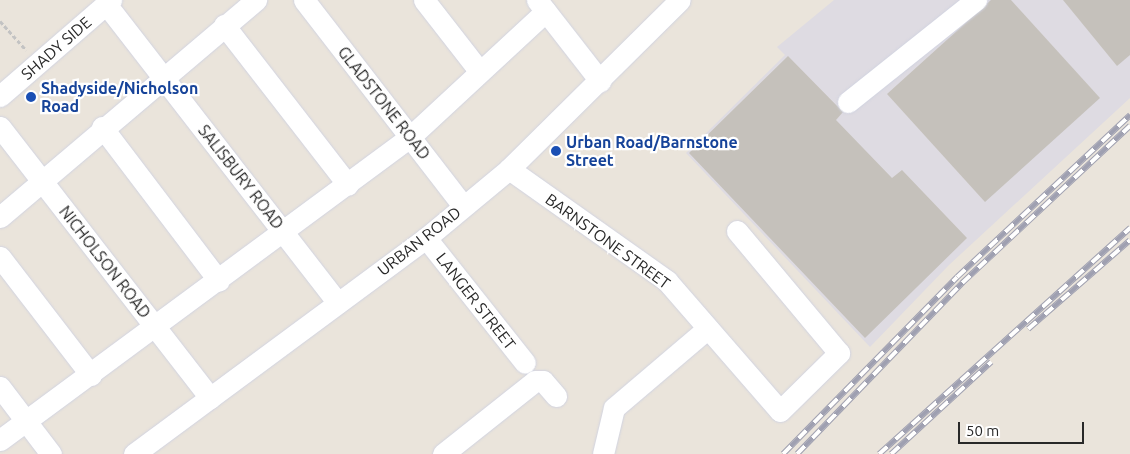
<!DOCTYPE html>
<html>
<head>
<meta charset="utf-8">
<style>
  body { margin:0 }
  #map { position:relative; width:1130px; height:454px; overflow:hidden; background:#eae4db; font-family:Ubuntu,sans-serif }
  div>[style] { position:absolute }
  .industrial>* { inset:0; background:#dedbe2 }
  .building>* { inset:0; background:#c5c1bb }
  .path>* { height:3px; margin-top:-1.5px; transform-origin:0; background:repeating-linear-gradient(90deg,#c3c3c3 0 4px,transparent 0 6.5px) }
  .roads { filter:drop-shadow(0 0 1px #d1d3e0) drop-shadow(0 0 1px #d1d3e0) }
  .minor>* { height:21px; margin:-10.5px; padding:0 10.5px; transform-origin:10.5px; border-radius:10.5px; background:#fff }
  .rail>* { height:5.5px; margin-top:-2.75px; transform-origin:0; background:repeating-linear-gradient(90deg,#fff 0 11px,#9fa0b1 0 22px); box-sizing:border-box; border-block:1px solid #9fa0b1 }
  .dots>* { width:14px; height:14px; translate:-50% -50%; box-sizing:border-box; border:2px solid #fff; border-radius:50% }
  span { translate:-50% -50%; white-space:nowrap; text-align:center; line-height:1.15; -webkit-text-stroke:4.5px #fff; paint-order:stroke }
  .street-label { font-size:16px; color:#282828 }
  .transit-label { font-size:16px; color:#164399; font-weight:700 }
  .left { translate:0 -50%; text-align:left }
  .scale { position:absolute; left:958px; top:422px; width:126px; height:22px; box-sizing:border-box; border:2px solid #282828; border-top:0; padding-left:6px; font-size:15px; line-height:18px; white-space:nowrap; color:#282828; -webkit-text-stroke:4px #fff; paint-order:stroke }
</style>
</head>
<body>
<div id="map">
  <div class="industrial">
    <i style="clip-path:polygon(834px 0,1130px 0,1130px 98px,949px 265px,870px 347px,686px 153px,785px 55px,777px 47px)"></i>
  </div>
  <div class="building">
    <i style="clip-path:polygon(991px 0,1011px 0,1100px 98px,985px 202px,887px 94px)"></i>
    <i style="clip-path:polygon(1063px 0,1130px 0,1130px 55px,1117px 66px)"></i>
    <i style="clip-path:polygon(788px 56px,843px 112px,836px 120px,892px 178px,902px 170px,967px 238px,865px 338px,689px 153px)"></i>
  </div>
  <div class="path">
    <i style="left:0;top:21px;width:39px;rotate:48deg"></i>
  </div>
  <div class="roads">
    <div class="minor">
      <i style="left:304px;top:0;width:260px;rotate:52.3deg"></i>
      <i style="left:424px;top:0;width:91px;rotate:52.1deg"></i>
      <i style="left:537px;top:0;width:103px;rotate:52.1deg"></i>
      <i style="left:106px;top:4px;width:378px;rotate:52.2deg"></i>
      <i style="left:224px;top:25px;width:202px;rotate:52.2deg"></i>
      <i style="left:0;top:96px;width:147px;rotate:-40.9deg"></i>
      <i style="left:848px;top:102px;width:164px;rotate:-38.6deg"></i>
      <i style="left:0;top:127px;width:343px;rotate:52.2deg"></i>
      <i style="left:102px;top:127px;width:193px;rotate:52.8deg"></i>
      <i style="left:509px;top:169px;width:194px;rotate:35.3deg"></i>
      <i style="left:667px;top:281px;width:172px;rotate:49deg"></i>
      <i style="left:780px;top:411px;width:83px;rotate:-44.5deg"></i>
      <i style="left:839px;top:353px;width:159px;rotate:-129.9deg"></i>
      <i style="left:0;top:217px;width:336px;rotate:-40.3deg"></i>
      <i style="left:426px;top:238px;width:159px;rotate:51.6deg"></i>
      <i style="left:0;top:257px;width:149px;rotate:52.4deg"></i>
      <i style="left:0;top:387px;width:84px;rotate:52.7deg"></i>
      <i style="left:0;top:440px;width:510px;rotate:-36.47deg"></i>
      <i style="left:410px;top:137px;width:185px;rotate:-42.8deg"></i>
      <i style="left:134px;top:454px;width:363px;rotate:-36.5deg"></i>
      <i style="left:426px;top:238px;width:108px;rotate:-39.7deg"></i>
      <i style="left:509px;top:169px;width:240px;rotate:-44.7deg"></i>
      <i style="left:443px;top:454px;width:117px;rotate:-38.4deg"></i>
      <i style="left:535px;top:381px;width:8px"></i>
      <i style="left:543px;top:381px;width:20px;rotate:49deg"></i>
      <i style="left:603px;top:454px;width:47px;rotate:-76.6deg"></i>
      <i style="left:614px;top:408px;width:123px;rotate:-40.4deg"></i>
    </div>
  </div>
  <div class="rail">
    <i style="left:1028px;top:329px;width:135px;rotate:-41.1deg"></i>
    <i style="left:783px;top:454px;width:248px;rotate:-45.5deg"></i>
    <i style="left:957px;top:277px;width:237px;rotate:-43.1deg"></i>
    <i style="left:797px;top:454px;width:238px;rotate:-46deg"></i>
    <i style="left:962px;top:283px;width:230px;rotate:-43.1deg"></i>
    <i style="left:879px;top:454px;width:338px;rotate:-42deg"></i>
    <i style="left:891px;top:454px;width:136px;rotate:-42.6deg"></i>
  </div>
  <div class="dots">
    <i style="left:31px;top:97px;background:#1a4fb4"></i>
    <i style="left:556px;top:151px;background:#1a4fb4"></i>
  </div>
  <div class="street-label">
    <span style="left:56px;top:48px;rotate:-41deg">SHADY SIDE</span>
    <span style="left:384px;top:103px;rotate:52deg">GLADSTONE ROAD</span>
    <span style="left:241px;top:177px;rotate:52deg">SALISBURY ROAD</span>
    <span style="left:419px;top:241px;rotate:-38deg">URBAN ROAD</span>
    <span style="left:608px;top:241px;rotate:36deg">BARNSTONE STREET</span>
    <span style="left:105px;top:262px;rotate:52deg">NICHOLSON ROAD</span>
    <span style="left:476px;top:301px;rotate:52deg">LANGER STREET</span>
  </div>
  <div class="transit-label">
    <span class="left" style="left:41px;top:97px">Shadyside/Nicholson<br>Road</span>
    <span class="left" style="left:566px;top:151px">Urban Road/Barnstone<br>Street</span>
  </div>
  <div class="scale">50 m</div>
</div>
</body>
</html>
